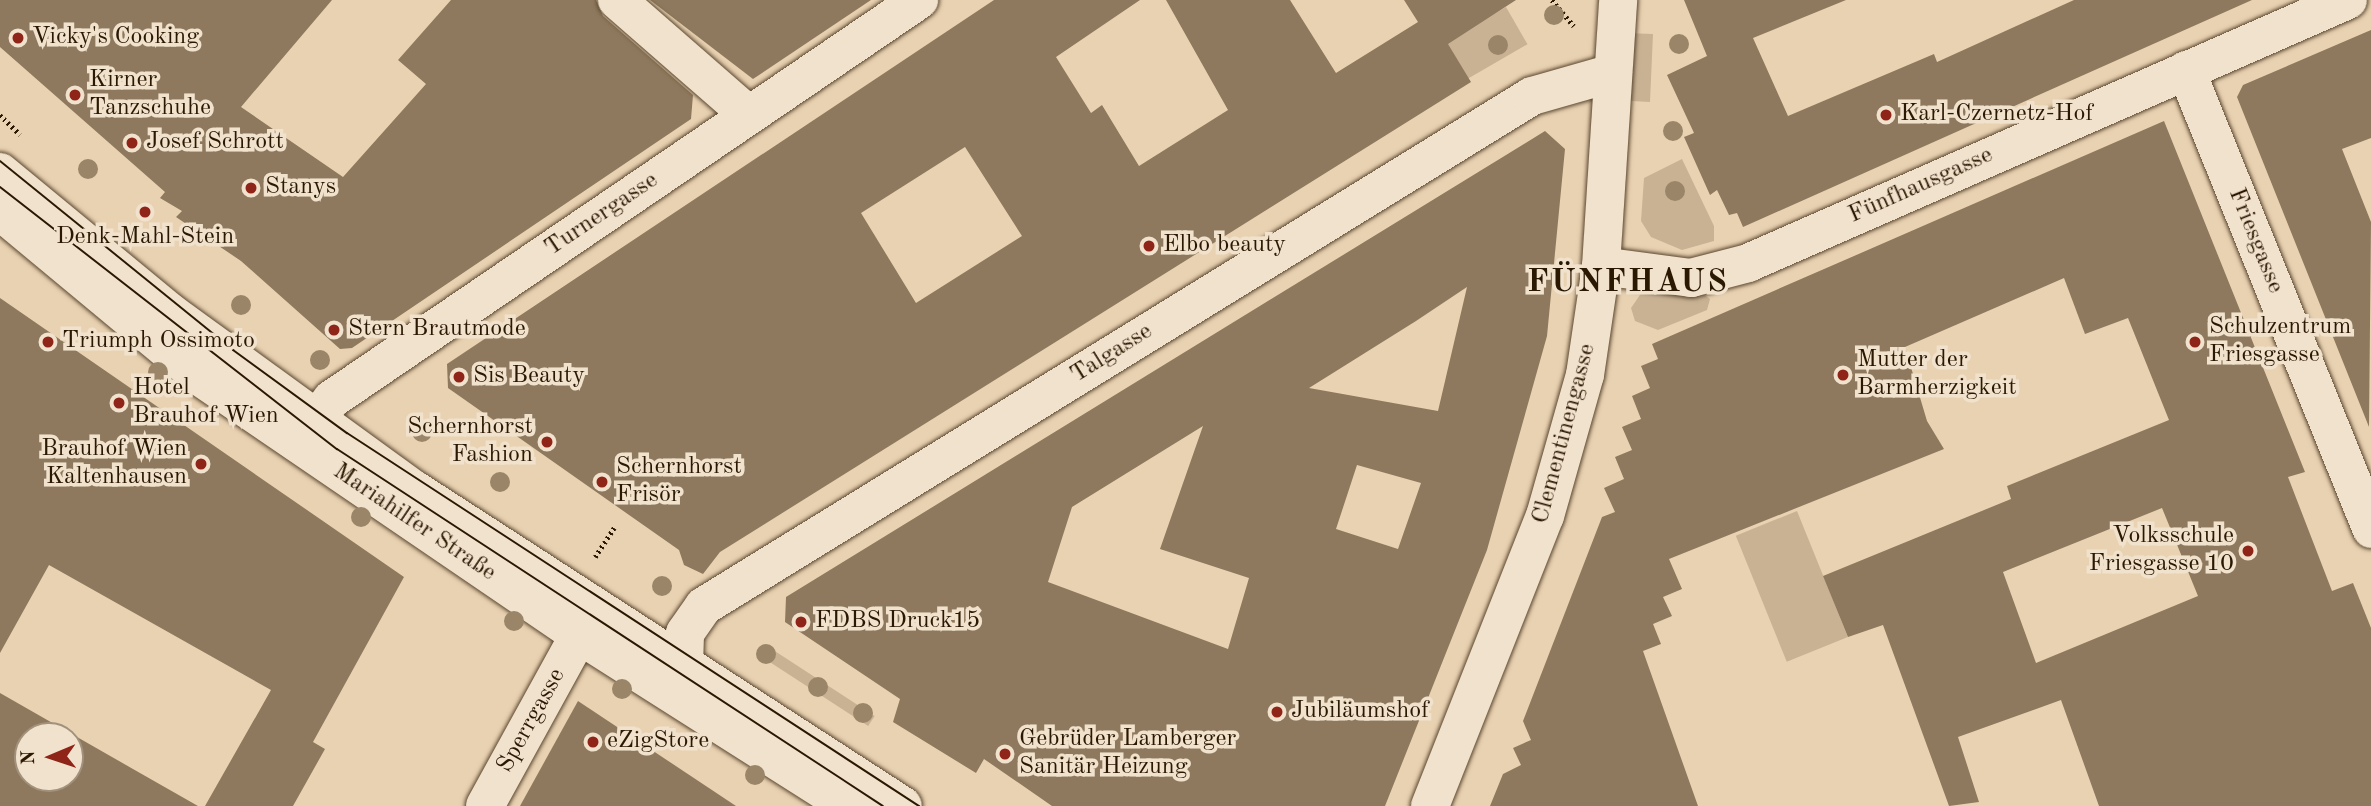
<!DOCTYPE html>
<html>
<head>
<meta charset="utf-8">
<style>
  body { margin:0 }
  #map { position:relative; width:2371px; height:806px; overflow:hidden; background:#e9d2b2; font-family:"Old Standard TT",serif }
  div>[style] { position:absolute }
  .green>* { inset:0; background:#c9b294; transform-origin:0 0 }
  .building>* { inset:0; background:#8e795e }
  .path>* { height:4.5px; margin-top:-2.25px; transform-origin:0; background:repeating-linear-gradient(90deg,#2b1802 0 2px,transparent 0 5.5px) }
  .roads { filter:drop-shadow(0 0 2px #5a462e) drop-shadow(0 0 2px #5a462e) }
  .minor>* { height:38px; margin:-19px; padding:0 19px; transform-origin:19px; border-radius:19px; background:#f1e2cd }
  .tram>* { height:2px; margin:-1px; padding:0 1px; transform-origin:1px; border-radius:1px; background:#2b1802 }
  .trees>* { width:20px; height:20px; margin:-10px; border-radius:50%; background:#9a8569 }
  .dots>* { width:19px; height:19px; translate:-50% -50%; box-sizing:border-box; border:4px solid #f1e2cd; border-radius:50% }
  span { translate:-50% -50%; white-space:nowrap; text-align:center; line-height:1.15; -webkit-text-stroke:7px #f1e2cd; paint-order:stroke }
  .poi-label { font-size:24px; color:#2b1802 }
  .left { translate:0 -50%; text-align:left }
  .right { translate:-100% -50%; text-align:right }
  .street-label { font-size:24px; color:#2b1802 }
  .district-label { font-size:32px; color:#2b1802; font-weight:700; letter-spacing:2px }
  .north { position:absolute; left:14px; top:722px; width:70px; height:70px; box-sizing:border-box; background:#f1e2cd; border:2px solid #a2917c; border-radius:50%; rotate:268deg; font-size:19px; font-weight:700; line-height:28px; text-align:center; color:#2b1802 }
  .north::after { content:''; display:block; margin:auto; width:24px; height:32px; background:#8f2418; clip-path:polygon(50% 0,100% 100%,50% 72%,0 100%) }
</style>
</head>
<body>
<div id="map">
  <div class="green">
    <i style="left:1506px;top:7px;width:43px;height:69px;rotate:60deg"></i>
    <i style="clip-path:polygon(1626px 33px,1653px 34px,1650px 102px,1631px 101px,1623px 92px)"></i>
    <i style="clip-path:polygon(1682px 159px,1714px 226px,1714px 241px,1682px 250px,1651px 237px,1641px 221px,1644px 178px)"></i>
    <i style="clip-path:polygon(1642px 292px,1703px 294px,1710px 299px,1707px 310px,1658px 330px,1635px 321px,1631px 308px)"></i>
    <i style="left:1797px;top:511px;width:136px;height:66px;rotate:68deg"></i>
    <i style="left:764px;top:644px;width:132px;height:12px;rotate:33deg"></i>
  </div>
  <div class="building">
    <i style="clip-path:polygon(0 0,332px 0,241px 107px,343px 177px,426px 84px,398px 60px,451px 0,596px 0,603px 16px,693px 95px,691px 119px,352px 348px,340px 349px,241px 261px,176px 217px,182px 211px,160px 198px,165px 192px,0 47px)"></i>
    <i style="clip-path:polygon(650px 0,871px 0,753px 79px)"></i>
    <i style="clip-path:polygon(evenodd,994px 0,1140px 0,1056px 57px,1091px 113px,1102px 105px,1139px 166px,1228px 110px,1166px 0,1290px 0,1336px 73px,1418px 22px,1404px 0,1516px 0,1448px 44px,1471px 82px,720px 552px,703px 574px,684px 565px,679px 550px,448px 388px,447px 364px,994px 0,965px 147px,1022px 236px,916px 303px,861px 213px,965px 147px)"></i>
    <i style="clip-path:polygon(1684px 0,1846px 0,1753px 38px,1788px 116px,1934px 54px,1937px 62px,2074px 0,2252px 0,1743px 227px,1737px 213px,1729px 215px,1717px 190px,1710px 195px,1684px 137px,1694px 133px,1667px 75px,1707px 56px)"></i>
    <i style="clip-path:polygon(2371px 30px,2371px 138px,2342px 149px,2371px 222px,2369px 427px,2237px 97px,2243px 85px)"></i>
    <i style="clip-path:polygon(evenodd,2164px 121px,2305px 472px,2288px 477px,2332px 591px,2353px 583px,2371px 628px,2371px 806px,2099px 806px,2061px 700px,1958px 737px,1979px 802px,1949px 806px,1883px 625px,1848px 637px,1823px 576px,2011px 499px,2007px 486px,2169px 420px,2128px 318px,2085px 334px,2064px 278px,1905px 347px,1927px 421px,1944px 449px,1669px 559px,1682px 589px,1663px 597px,1672px 616px,1653px 624px,1661px 644px,1643px 651px,1698px 806px,1490px 806px,1503px 774px,1521px 765px,1513px 748px,1531px 740px,1523px 721px,1602px 517px,1615px 512px,1604px 488px,1624px 479px,1615px 457px,1632px 450px,1622px 427px,1641px 419px,1632px 396px,1650px 388px,1641px 366px,1658px 359px,1652px 344px,2164px 121px,2162px 508px,2198px 596px,2036px 663px,2003px 572px,2162px 508px)"></i>
    <i style="clip-path:polygon(evenodd,1545px 131px,1565px 149px,1547px 336px,1487px 550px,1385px 806px,1052px 806px,984px 759px,976px 773px,893px 722px,900px 699px,785px 622px,786px 597px,1545px 131px,1467px 287px,1438px 411px,1309px 388px,1416px 321px,1467px 287px,1545px 131px,1203px 426px,1160px 549px,1249px 578px,1228px 649px,1048px 582px,1072px 507px,1203px 426px,1545px 131px,1357px 465px,1421px 483px,1398px 549px,1336px 529px,1357px 465px)"></i>
    <i style="clip-path:polygon(0 298px,404px 577px,313px 742px,325px 749px,293px 806px,205px 806px,271px 690px,49px 565px,0 653px)"></i>
    <i style="clip-path:polygon(evenodd,0 693px,140px 773px,198px 806px,0 806px,0 693px,28px 736px,70px 736px,70px 778px,28px 778px,28px 736px)"></i>
    <i style="clip-path:polygon(578px 701px,736px 806px,520px 806px)"></i>
  </div>
  <div class="path">
    <i style="left:1552px;top:0;width:34px;rotate:50deg"></i>
    <i style="left:0;top:115px;width:28px;rotate:44deg"></i>
    <i style="left:595px;top:557px;width:35px;rotate:-57deg"></i>
  </div>
  <div class="roads">
    <div class="minor">
      <i style="left:617px;top:0;width:175px;rotate:41.1deg"></i>
      <i style="left:2186px;top:70px;width:495px;rotate:68deg"></i>
      <i style="left:0;top:172px;width:222px;rotate:39.5deg"></i>
      <i style="left:171px;top:313px;width:301px;rotate:36deg"></i>
      <i style="left:415px;top:490px;width:581px;rotate:32.92deg"></i>
      <i style="left:0;top:211px;width:255px;rotate:39.7deg"></i>
      <i style="left:196px;top:374px;width:463px;rotate:34.3deg"></i>
      <i style="left:579px;top:635px;width:319px;rotate:32.4deg"></i>
      <i style="left:1601px;top:266px;width:91px;rotate:7.6deg"></i>
      <i style="left:1691px;top:278px;width:59px;rotate:-14.7deg"></i>
      <i style="left:1748px;top:263px;width:655px;rotate:-23.67deg"></i>
      <i style="left:300px;top:439px;width:51px;rotate:-51.3deg"></i>
      <i style="left:332px;top:399px;width:710px;rotate:-34.21deg"></i>
      <i style="left:683px;top:698px;width:65px;rotate:-88.2deg"></i>
      <i style="left:685px;top:633px;width:33px;rotate:-55deg"></i>
      <i style="left:704px;top:606px;width:972px;rotate:-31.63deg"></i>
      <i style="left:1532px;top:96px;width:84px;rotate:-15.9deg"></i>
      <i style="left:485px;top:806px;width:195px;rotate:-61.2deg"></i>
      <i style="left:1430px;top:806px;width:312px;rotate:-68.4deg"></i>
      <i style="left:1545px;top:516px;width:147px;rotate:-74.2deg"></i>
      <i style="left:1585px;top:375px;width:110px;rotate:-81.6deg"></i>
      <i style="left:1601px;top:266px;width:267px;rotate:-86.3deg"></i>
    </div>
  </div>
  <div class="tram">
    <i style="left:0;top:161px;width:300px;rotate:39deg"></i>
    <i style="left:233px;top:350px;width:141px;rotate:36.1deg"></i>
    <i style="left:347px;top:433px;width:683px;rotate:33.11deg"></i>
    <i style="left:0;top:187px;width:427px;rotate:37.9deg"></i>
    <i style="left:337px;top:449px;width:652px;rotate:33.18deg"></i>
  </div>
  <div class="trees">
    <i style="left:1554px;top:15px"></i>
    <i style="left:1679px;top:44px"></i>
    <i style="left:1498px;top:45px"></i>
    <i style="left:1673px;top:131px"></i>
    <i style="left:88px;top:169px"></i>
    <i style="left:1675px;top:191px"></i>
    <i style="left:241px;top:305px"></i>
    <i style="left:320px;top:360px"></i>
    <i style="left:158px;top:372px"></i>
    <i style="left:422px;top:432px"></i>
    <i style="left:500px;top:482px"></i>
    <i style="left:361px;top:517px"></i>
    <i style="left:662px;top:586px"></i>
    <i style="left:514px;top:621px"></i>
    <i style="left:766px;top:654px"></i>
    <i style="left:818px;top:687px"></i>
    <i style="left:622px;top:689px"></i>
    <i style="left:863px;top:713px"></i>
    <i style="left:755px;top:775px"></i>
  </div>
  <div class="dots">
    <i style="left:18px;top:38px;background:#8f2418"></i>
    <i style="left:75px;top:95px;background:#8f2418"></i>
    <i style="left:1886px;top:115px;background:#8f2418"></i>
    <i style="left:132px;top:143px;background:#8f2418"></i>
    <i style="left:251px;top:188px;background:#8f2418"></i>
    <i style="left:145px;top:212px;background:#8f2418"></i>
    <i style="left:1149px;top:246px;background:#8f2418"></i>
    <i style="left:334px;top:330px;background:#8f2418"></i>
    <i style="left:48px;top:342px;background:#8f2418"></i>
    <i style="left:2195px;top:342px;background:#8f2418"></i>
    <i style="left:1843px;top:375px;background:#8f2418"></i>
    <i style="left:459px;top:377px;background:#8f2418"></i>
    <i style="left:119px;top:403px;background:#8f2418"></i>
    <i style="left:547px;top:442px;background:#8f2418"></i>
    <i style="left:201px;top:464px;background:#8f2418"></i>
    <i style="left:602px;top:482px;background:#8f2418"></i>
    <i style="left:2248px;top:551px;background:#8f2418"></i>
    <i style="left:801px;top:622px;background:#8f2418"></i>
    <i style="left:1277px;top:712px;background:#8f2418"></i>
    <i style="left:593px;top:742px;background:#8f2418"></i>
    <i style="left:1005px;top:754px;background:#8f2418"></i>
  </div>
  <div class="poi-label">
    <span class="left" style="left:32px;top:38px">Vicky's Cooking</span>
    <span class="left" style="left:89px;top:95px">Kirner<br>Tanzschuhe</span>
    <span class="left" style="left:1900px;top:115px">Karl-Czernetz-Hof</span>
    <span class="left" style="left:146px;top:143px">Josef Schrott</span>
    <span class="left" style="left:265px;top:188px">Stanys</span>
    <span style="left:145px;top:238px">Denk-Mahl-Stein</span>
    <span class="left" style="left:1163px;top:246px">Elbo beauty</span>
    <span class="left" style="left:2209px;top:342px">Schulzentrum<br>Friesgasse</span>
    <span class="left" style="left:348px;top:330px">Stern Brautmode</span>
    <span class="left" style="left:62px;top:342px">Triumph Ossimoto</span>
    <span class="left" style="left:1857px;top:375px">Mutter der<br>Barmherzigkeit</span>
    <span class="left" style="left:473px;top:377px">Sis Beauty</span>
    <span class="left" style="left:133px;top:403px">Hotel<br>Brauhof Wien</span>
    <span class="right" style="left:533px;top:442px">Schernhorst<br>Fashion</span>
    <span class="right" style="left:187px;top:464px">Brauhof Wien<br>Kaltenhausen</span>
    <span class="left" style="left:616px;top:482px">Schernhorst<br>Frisör</span>
    <span class="right" style="left:2234px;top:551px">Volksschule<br>Friesgasse 10</span>
    <span class="left" style="left:815px;top:622px">FDBS Druck15</span>
    <span class="left" style="left:1291px;top:712px">Jubiläumshof</span>
    <span class="left" style="left:1019px;top:754px">Gebrüder Lamberger<br>Sanitär Heizung</span>
    <span class="left" style="left:607px;top:742px">eZigStore</span>
  </div>
  <div class="street-label">
    <span style="left:1921px;top:186px;rotate:-24deg">Fünfhausgasse</span>
    <span style="left:602px;top:215px;rotate:-34deg">Turnergasse</span>
    <span style="left:2255px;top:241px;rotate:68deg">Friesgasse</span>
    <span style="left:1112px;top:354px;rotate:-32deg">Talgasse</span>
    <span style="left:1565px;top:434px;rotate:-75deg">Clementinengasse</span>
    <span style="left:414px;top:523px;rotate:34deg">Mariahilfer Straße</span>
    <span style="left:532px;top:721px;rotate:-61deg">Sperrgasse</span>
  </div>
  <div class="district-label">
    <span style="left:1628px;top:283px">FÜNFHAUS</span>
  </div>
  <div class="north">N</div>
</div>
</body>
</html>
